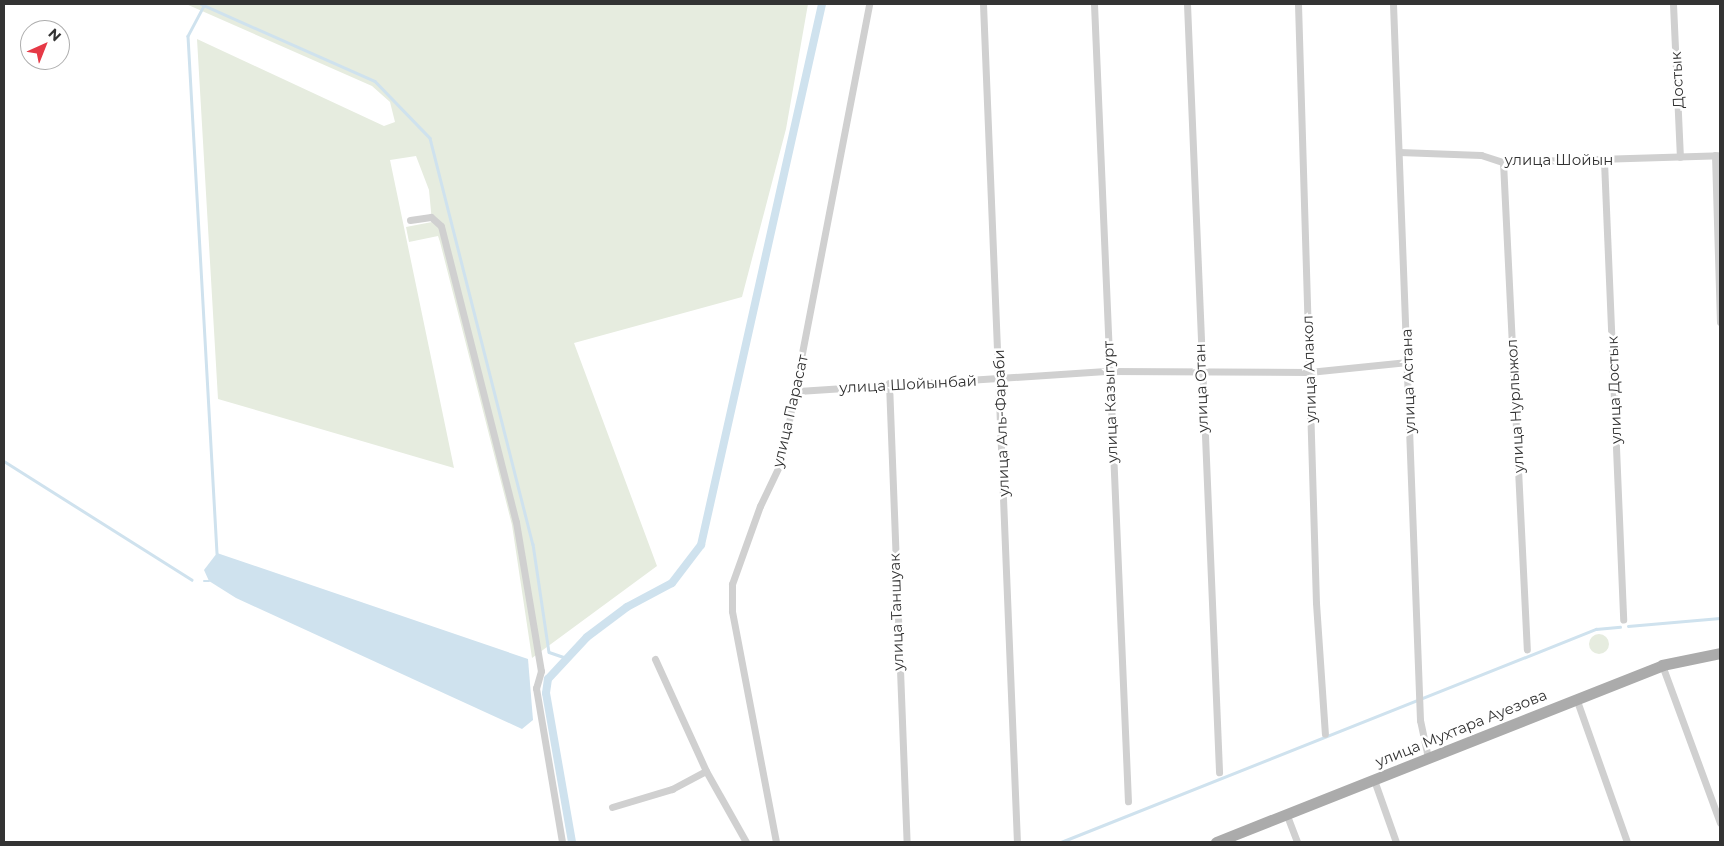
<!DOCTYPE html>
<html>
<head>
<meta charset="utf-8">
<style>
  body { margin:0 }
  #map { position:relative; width:1724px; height:846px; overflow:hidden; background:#fff; font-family:Montserrat,sans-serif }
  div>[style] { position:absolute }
  .green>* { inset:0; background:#e6ecdf }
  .round { border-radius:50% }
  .water>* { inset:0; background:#cfe2ee }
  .stream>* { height:2.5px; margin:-1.25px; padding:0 1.25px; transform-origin:1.25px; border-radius:1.25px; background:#cfe2ee }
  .canal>* { height:8px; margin:-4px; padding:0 4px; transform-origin:4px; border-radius:4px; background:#cfe2ee }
  .minor>* { height:7px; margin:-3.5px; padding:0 3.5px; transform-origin:3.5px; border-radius:3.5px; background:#d0d0d0 }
  .primary>* { height:11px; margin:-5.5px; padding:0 5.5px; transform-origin:5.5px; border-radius:5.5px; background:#ababab }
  span { translate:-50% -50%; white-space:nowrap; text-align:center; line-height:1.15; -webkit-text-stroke:5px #fff; paint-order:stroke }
  .street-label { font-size:15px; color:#333 }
  .frame { position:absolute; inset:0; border:5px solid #333; pointer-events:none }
  .north { position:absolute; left:20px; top:20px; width:50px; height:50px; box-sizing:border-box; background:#fff; border:1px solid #adadad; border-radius:50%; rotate:44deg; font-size:14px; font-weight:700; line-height:20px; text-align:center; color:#333 }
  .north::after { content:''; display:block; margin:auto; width:18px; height:22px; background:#e63946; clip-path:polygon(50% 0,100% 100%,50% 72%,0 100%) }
</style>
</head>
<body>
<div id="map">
  <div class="green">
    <i style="clip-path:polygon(186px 4px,808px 4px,786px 129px,742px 297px,574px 343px,657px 566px,532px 658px,512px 525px,440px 242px,438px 236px,409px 242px,406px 227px,432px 222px,429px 190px,416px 156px,390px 160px,454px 468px,218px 399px,197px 39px,384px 126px,395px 122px,390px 102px,372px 86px)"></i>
    <i class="round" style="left:1589px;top:634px;width:20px;height:20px"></i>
  </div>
  <div class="water">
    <i style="clip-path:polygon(217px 553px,528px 659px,533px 720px,522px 729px,236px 598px,209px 581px,204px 570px)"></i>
  </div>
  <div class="stream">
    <i style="left:201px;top:4px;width:190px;rotate:23.9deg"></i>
    <i style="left:375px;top:81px;width:79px;rotate:46deg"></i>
    <i style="left:430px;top:138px;width:419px;rotate:75.8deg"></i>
    <i style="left:533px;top:544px;width:109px;rotate:81.6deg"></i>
    <i style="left:549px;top:652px;width:18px;rotate:19deg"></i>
    <i style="left:204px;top:6px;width:34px;rotate:118deg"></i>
    <i style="left:188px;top:36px;width:518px;rotate:86.79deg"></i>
    <i style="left:4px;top:461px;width:222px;rotate:32.3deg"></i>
    <i style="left:204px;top:581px;width:5px"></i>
    <i style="left:1628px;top:626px;width:92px;rotate:-5deg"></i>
    <i style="left:1061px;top:842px;width:576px;rotate:-21.71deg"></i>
    <i style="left:1596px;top:629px;width:24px;rotate:-5deg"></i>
  </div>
  <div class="canal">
    <i style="left:572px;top:842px;width:151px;rotate:-99.9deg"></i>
    <i style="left:546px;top:693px;width:14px;rotate:-82deg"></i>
    <i style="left:548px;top:679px;width:57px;rotate:-47.1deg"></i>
    <i style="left:587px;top:637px;width:50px;rotate:-36.9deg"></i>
    <i style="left:627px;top:607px;width:51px;rotate:-28.1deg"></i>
    <i style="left:672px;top:583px;width:48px;rotate:-52.7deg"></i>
    <i style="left:701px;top:545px;width:554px;rotate:-77.39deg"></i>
  </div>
  <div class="minor">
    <i style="left:983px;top:4px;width:839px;rotate:87.68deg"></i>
    <i style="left:1094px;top:4px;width:798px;rotate:87.56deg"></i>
    <i style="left:1187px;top:4px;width:769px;rotate:87.61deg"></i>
    <i style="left:1298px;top:4px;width:599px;rotate:88.28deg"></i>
    <i style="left:1316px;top:603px;width:131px;rotate:86.1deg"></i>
    <i style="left:1393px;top:4px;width:717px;rotate:87.84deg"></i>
    <i style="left:1420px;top:720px;width:39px;rotate:78deg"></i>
    <i style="left:1673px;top:4px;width:153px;rotate:87.4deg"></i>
    <i style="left:1399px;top:152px;width:82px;rotate:2.1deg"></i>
    <i style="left:1481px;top:155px;width:23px;rotate:18deg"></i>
    <i style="left:1503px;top:162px;width:217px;rotate:-1.8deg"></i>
    <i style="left:1715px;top:155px;width:167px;rotate:88.3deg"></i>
    <i style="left:1604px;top:161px;width:459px;rotate:87.6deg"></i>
    <i style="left:1503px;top:162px;width:488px;rotate:87.2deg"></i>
    <i style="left:410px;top:220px;width:21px;rotate:-8deg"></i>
    <i style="left:431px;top:217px;width:13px;rotate:42deg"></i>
    <i style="left:441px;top:226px;width:305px;rotate:75.8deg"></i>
    <i style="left:516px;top:522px;width:151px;rotate:80.5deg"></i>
    <i style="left:541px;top:671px;width:18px;rotate:106deg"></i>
    <i style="left:536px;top:688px;width:156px;rotate:80.4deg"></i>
    <i style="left:889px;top:383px;width:459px;rotate:87.8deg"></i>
    <i style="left:798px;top:391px;width:312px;rotate:-3.7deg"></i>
    <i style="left:1109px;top:371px;width:200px;rotate:0.3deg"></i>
    <i style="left:1309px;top:372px;width:99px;rotate:-5.8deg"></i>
    <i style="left:655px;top:659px;width:123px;rotate:65.5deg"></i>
    <i style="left:706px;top:771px;width:81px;rotate:60.6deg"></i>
    <i style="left:1662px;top:665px;width:168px;rotate:69.8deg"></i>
    <i style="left:1576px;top:698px;width:153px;rotate:70.5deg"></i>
    <i style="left:1374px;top:780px;width:66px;rotate:70.5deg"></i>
    <i style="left:612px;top:807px;width:63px;rotate:-16.7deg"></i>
    <i style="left:672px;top:789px;width:38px;rotate:-28deg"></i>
    <i style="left:1286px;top:813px;width:31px;rotate:69deg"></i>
    <i style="left:776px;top:842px;width:235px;rotate:-100.8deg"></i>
    <i style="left:732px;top:611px;width:27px;rotate:-90deg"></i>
    <i style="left:732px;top:584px;width:83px;rotate:-70.3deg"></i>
    <i style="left:760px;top:506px;width:49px;rotate:-64.5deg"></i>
    <i style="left:781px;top:462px;width:466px;rotate:-79.1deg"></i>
  </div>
  <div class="primary">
    <i style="left:1216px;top:842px;width:480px;rotate:-21.6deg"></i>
    <i style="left:1662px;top:665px;width:59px;rotate:-11.7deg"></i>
  </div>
  <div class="street-label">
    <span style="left:1677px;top:80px;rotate:-93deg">Достык</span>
    <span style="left:1559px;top:160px">улица Шойын</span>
    <span style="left:1309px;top:369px;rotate:-92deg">улица Алакол</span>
    <span style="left:1408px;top:381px;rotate:-92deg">улица Астана</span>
    <span style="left:908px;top:384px;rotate:-3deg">улица Шойынбай</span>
    <span style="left:1201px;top:388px;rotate:-92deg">улица Отан</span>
    <span style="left:1614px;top:390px;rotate:-92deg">улица Достык</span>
    <span style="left:1110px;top:402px;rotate:-92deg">улица Казыгурт</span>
    <span style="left:1515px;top:406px;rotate:-93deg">улица Нурлыжол</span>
    <span style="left:790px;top:411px;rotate:-77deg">улица Парасат</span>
    <span style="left:1001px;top:423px;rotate:-92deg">улица Аль-Фараби</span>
    <span style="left:896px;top:612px;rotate:-92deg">улица Таншуак</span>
    <span style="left:1461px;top:728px;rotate:-22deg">улица Мухтара Ауезова</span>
  </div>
  <div class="frame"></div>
  <div class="north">N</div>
</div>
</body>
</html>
